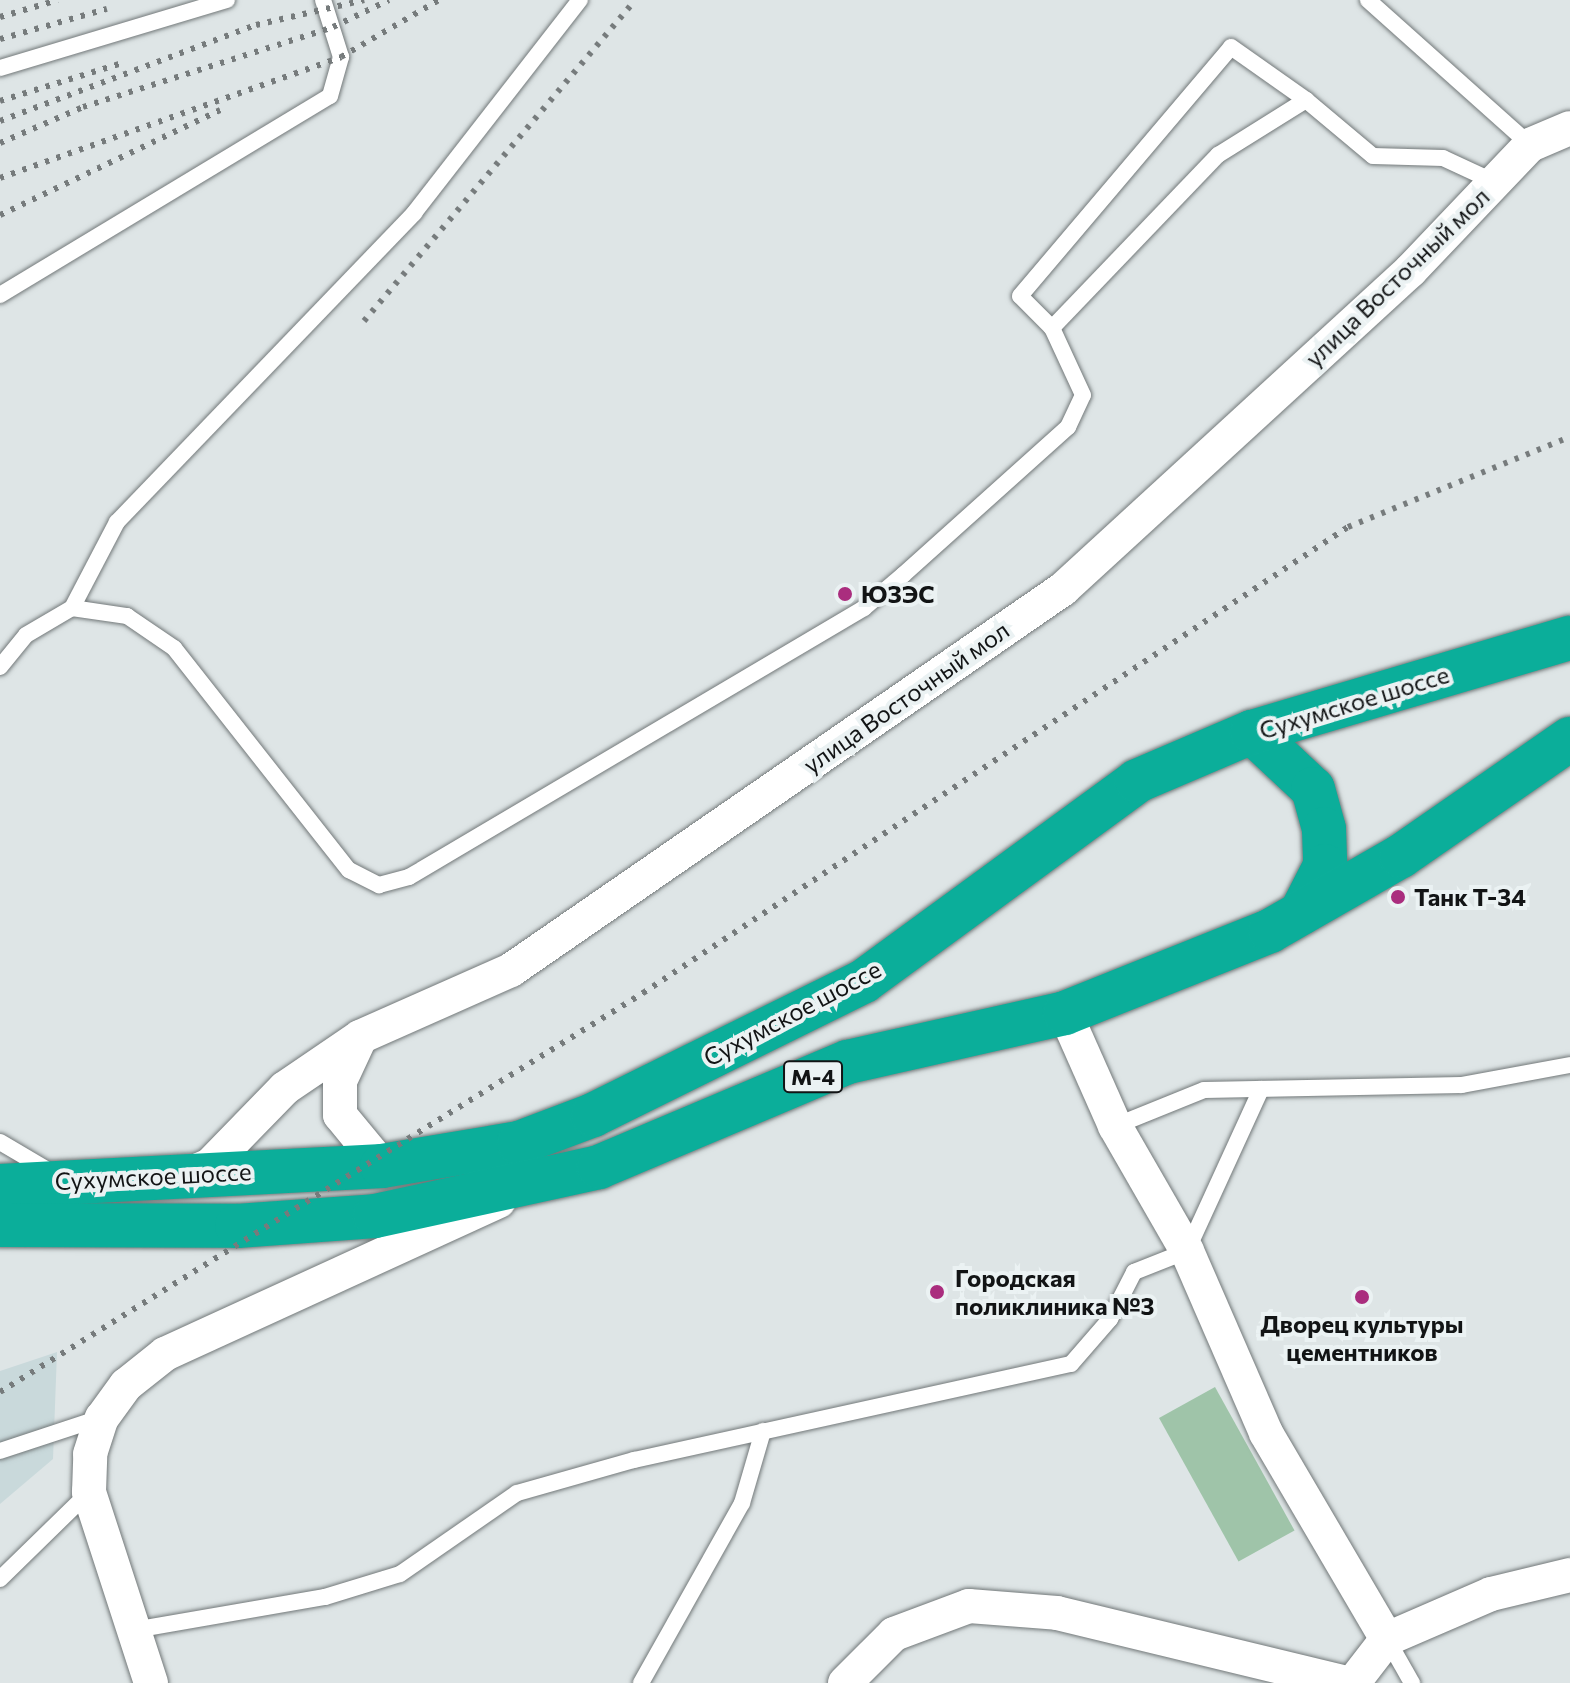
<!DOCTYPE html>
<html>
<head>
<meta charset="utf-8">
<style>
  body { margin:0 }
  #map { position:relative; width:1570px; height:1683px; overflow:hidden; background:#dee5e6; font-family:Commissioner,sans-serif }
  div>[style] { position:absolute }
  .built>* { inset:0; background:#c9d9db }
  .green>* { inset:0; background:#9fc4a9; transform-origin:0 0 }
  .roads { filter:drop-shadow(0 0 2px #727879) drop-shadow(0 0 2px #727879) }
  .lane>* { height:16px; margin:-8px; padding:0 8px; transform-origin:8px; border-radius:8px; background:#fff }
  .street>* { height:34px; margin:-17px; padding:0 17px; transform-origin:17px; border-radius:17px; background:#fff }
  .highway>* { height:44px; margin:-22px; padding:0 22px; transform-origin:22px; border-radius:22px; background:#0bae9a }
  .rail>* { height:6px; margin-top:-3px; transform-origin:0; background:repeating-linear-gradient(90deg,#767b7c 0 4px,transparent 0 12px) }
  .dots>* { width:22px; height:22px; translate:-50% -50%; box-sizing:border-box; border:4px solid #ebf2f3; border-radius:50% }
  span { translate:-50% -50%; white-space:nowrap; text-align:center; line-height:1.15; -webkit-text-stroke:8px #ebf2f3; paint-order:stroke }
  .shield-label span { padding:2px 6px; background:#ebf2f3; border:2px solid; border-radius:6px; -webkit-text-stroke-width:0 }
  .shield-label { font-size:22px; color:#121415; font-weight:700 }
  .street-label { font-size:24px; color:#121415 }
  .poi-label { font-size:24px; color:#121415; font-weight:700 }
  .left { translate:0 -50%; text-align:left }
</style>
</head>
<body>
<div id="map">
  <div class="built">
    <i style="clip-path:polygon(57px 1352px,53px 1459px,0 1504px,0 1371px)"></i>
  </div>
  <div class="green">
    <i style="left:1215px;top:1387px;width:164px;height:64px;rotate:61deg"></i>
  </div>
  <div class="roads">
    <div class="lane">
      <i style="left:1368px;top:0;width:217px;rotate:41.8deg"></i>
      <i style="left:0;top:68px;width:237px;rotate:-16.7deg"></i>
      <i style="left:0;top:295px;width:385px;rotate:-31.1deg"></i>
      <i style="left:330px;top:96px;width:41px;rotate:-74.2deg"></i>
      <i style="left:341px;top:57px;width:60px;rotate:-107.5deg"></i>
      <i style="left:1052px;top:328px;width:45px;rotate:-135deg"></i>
      <i style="left:1020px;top:296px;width:326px;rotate:-49.7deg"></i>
      <i style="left:1231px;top:47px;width:92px;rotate:35.2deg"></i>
      <i style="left:72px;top:608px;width:97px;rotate:-62.4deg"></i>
      <i style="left:117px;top:522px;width:429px;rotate:-46.1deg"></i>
      <i style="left:414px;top:213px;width:270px;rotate:-52.1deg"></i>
      <i style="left:0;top:667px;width:41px;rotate:-50.9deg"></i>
      <i style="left:26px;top:635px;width:53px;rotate:-30.4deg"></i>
      <i style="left:72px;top:608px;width:56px;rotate:8.3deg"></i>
      <i style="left:127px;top:616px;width:57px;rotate:34.2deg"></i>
      <i style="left:174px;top:648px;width:283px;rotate:51.8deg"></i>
      <i style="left:349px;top:870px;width:34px;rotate:27deg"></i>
      <i style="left:379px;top:885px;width:31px;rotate:-15deg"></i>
      <i style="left:409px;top:877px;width:529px;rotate:-30.59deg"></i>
      <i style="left:864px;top:608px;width:51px;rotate:-40.2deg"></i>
      <i style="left:903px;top:575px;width:222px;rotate:-41.9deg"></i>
      <i style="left:1068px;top:427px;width:35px;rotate:-65deg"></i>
      <i style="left:1083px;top:395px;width:74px;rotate:-114.8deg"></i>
      <i style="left:1052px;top:328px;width:240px;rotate:-46.2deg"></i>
      <i style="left:1218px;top:155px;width:104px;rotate:-32deg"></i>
      <i style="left:1306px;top:100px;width:87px;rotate:39.9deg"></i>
      <i style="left:1373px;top:156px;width:70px;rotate:1.6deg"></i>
      <i style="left:1443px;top:158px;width:57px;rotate:24.8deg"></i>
      <i style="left:1115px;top:1126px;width:96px;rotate:-22deg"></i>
      <i style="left:1204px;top:1090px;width:258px;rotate:-1.1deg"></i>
      <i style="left:1462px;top:1085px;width:110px;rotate:-10.5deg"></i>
      <i style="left:0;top:1142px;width:59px;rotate:30.5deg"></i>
      <i style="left:0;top:1451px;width:105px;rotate:-18.3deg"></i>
      <i style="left:0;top:1579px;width:124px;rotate:-44.3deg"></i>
      <i style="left:134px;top:1630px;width:194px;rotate:-9.8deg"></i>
      <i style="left:325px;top:1597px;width:78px;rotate:-17deg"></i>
      <i style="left:400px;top:1574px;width:142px;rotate:-34.7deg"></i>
      <i style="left:517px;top:1493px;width:122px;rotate:-15.8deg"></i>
      <i style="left:634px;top:1460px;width:447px;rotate:-12.4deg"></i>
      <i style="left:1071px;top:1364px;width:60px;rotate:-49.1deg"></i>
      <i style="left:1110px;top:1319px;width:53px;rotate:-62.9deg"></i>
      <i style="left:1134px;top:1272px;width:57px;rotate:-21.6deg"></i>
      <i style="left:1187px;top:1251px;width:178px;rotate:-65.4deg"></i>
      <i style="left:1387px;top:1639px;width:51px;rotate:60.4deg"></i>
      <i style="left:641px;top:1683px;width:206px;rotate:-60.7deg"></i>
      <i style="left:742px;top:1503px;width:75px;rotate:-73.7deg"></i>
    </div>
    <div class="street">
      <i style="left:1065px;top:1013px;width:124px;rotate:66.1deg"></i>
      <i style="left:1115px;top:1126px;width:144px;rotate:60.1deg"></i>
      <i style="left:1187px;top:1251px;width:198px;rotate:66.5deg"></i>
      <i style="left:1266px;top:1433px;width:239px;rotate:59.6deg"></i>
      <i style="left:360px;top:1038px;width:47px;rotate:114.9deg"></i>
      <i style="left:340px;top:1081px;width:34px;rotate:90deg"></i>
      <i style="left:340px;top:1115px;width:66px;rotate:50.5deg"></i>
      <i style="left:187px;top:1175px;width:25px;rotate:-23deg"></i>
      <i style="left:210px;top:1165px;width:107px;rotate:-45.8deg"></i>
      <i style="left:285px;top:1088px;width:91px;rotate:-34.2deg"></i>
      <i style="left:360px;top:1037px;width:165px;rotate:-23.9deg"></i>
      <i style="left:511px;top:970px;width:671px;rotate:-34.61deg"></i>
      <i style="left:1063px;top:589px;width:471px;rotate:-42.5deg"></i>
      <i style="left:1410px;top:271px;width:174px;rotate:-46.4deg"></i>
      <i style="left:1530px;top:145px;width:43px;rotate:-23deg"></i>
      <i style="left:151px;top:1683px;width:201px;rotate:-108deg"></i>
      <i style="left:89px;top:1492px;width:38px;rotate:-88deg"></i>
      <i style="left:90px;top:1454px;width:38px;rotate:-72deg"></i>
      <i style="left:102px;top:1418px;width:41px;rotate:-54deg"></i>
      <i style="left:126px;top:1385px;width:50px;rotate:-38.5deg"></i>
      <i style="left:165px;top:1354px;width:367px;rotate:-24.6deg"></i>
      <i style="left:845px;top:1683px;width:69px;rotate:-45deg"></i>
      <i style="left:894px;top:1634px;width:80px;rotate:-20.5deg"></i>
      <i style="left:969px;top:1606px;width:88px;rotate:4.5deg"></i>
      <i style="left:1057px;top:1613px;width:298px;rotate:13.6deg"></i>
      <i style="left:1353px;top:1683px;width:56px;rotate:-52.3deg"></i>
      <i style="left:1387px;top:1639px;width:113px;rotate:-23.4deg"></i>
      <i style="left:1491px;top:1594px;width:81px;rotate:-13.5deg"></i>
    </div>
    <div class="highway">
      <i style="left:1252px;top:732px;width:83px;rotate:43.1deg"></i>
      <i style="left:1313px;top:789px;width:41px;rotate:74.6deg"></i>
      <i style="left:1324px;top:829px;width:37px;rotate:88deg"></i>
      <i style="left:1325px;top:866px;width:53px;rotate:117.1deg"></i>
      <i style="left:0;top:1186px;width:383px;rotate:-3deg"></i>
      <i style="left:382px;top:1166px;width:139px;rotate:-9.5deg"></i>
      <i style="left:519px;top:1143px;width:79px;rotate:-20.7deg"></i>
      <i style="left:593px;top:1115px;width:302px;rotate:-26.3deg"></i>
      <i style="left:864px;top:981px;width:338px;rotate:-36.2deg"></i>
      <i style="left:1137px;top:781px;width:125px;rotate:-23.1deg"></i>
      <i style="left:1252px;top:732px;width:332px;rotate:-16.5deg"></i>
      <i style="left:0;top:1225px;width:237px;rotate:0.2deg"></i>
      <i style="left:237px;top:1226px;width:138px;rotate:-4.1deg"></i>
      <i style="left:375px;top:1216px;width:229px;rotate:-12.3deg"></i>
      <i style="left:599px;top:1167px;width:270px;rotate:-22.9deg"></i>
      <i style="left:848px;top:1062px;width:222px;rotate:-12.7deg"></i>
      <i style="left:1065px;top:1013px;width:221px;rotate:-21.8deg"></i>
      <i style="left:1270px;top:931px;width:151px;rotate:-29.8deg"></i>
      <i style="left:1401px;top:856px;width:206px;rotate:-34.7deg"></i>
    </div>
  </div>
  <div class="rail">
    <i style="left:0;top:17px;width:60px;rotate:-16.3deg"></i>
    <i style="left:0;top:39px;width:111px;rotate:-15.7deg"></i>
    <i style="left:0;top:101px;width:131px;rotate:-17.3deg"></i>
    <i style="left:0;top:121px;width:273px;rotate:-20.6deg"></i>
    <i style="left:256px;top:25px;width:111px;rotate:-13deg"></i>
    <i style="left:0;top:143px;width:90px;rotate:-23.4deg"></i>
    <i style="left:83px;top:107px;width:262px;rotate:-17.7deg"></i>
    <i style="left:333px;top:27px;width:62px;rotate:-25.7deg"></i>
    <i style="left:0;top:178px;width:362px;rotate:-19.5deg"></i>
    <i style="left:341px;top:57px;width:113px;rotate:-30.2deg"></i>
    <i style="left:0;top:215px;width:244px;rotate:-25.5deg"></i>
    <i style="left:364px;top:321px;width:420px;rotate:-49.8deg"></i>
    <i style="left:0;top:1392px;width:757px;rotate:-31.82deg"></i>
    <i style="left:643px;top:993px;width:845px;rotate:-33.46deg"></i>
    <i style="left:1348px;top:527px;width:240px;rotate:-22.1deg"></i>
  </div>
  <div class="dots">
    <i style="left:845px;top:594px;background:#aa2d7e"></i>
    <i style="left:1398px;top:897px;background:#aa2d7e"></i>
    <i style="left:937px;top:1292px;background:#aa2d7e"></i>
    <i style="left:1362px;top:1297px;background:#aa2d7e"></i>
  </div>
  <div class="shield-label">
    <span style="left:813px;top:1077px">М-4</span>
  </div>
  <div class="street-label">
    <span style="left:1397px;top:277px;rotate:-44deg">улица Восточный мол</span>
    <span style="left:906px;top:697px;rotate:-35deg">улица Восточный мол</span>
    <span style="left:1354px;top:702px;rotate:-17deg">Сухумское шоссе</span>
    <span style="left:792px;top:1013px;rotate:-28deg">Сухумское шоссе</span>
    <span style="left:153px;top:1176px;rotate:-3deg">Сухумское шоссе</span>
  </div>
  <div class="poi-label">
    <span class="left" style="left:861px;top:594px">ЮЗЭС</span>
    <span class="left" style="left:1414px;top:897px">Танк Т-34</span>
    <span class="left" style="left:955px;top:1292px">Городская<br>поликлиника №3</span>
    <span style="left:1362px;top:1338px">Дворец культуры<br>цементников</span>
  </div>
</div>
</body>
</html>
